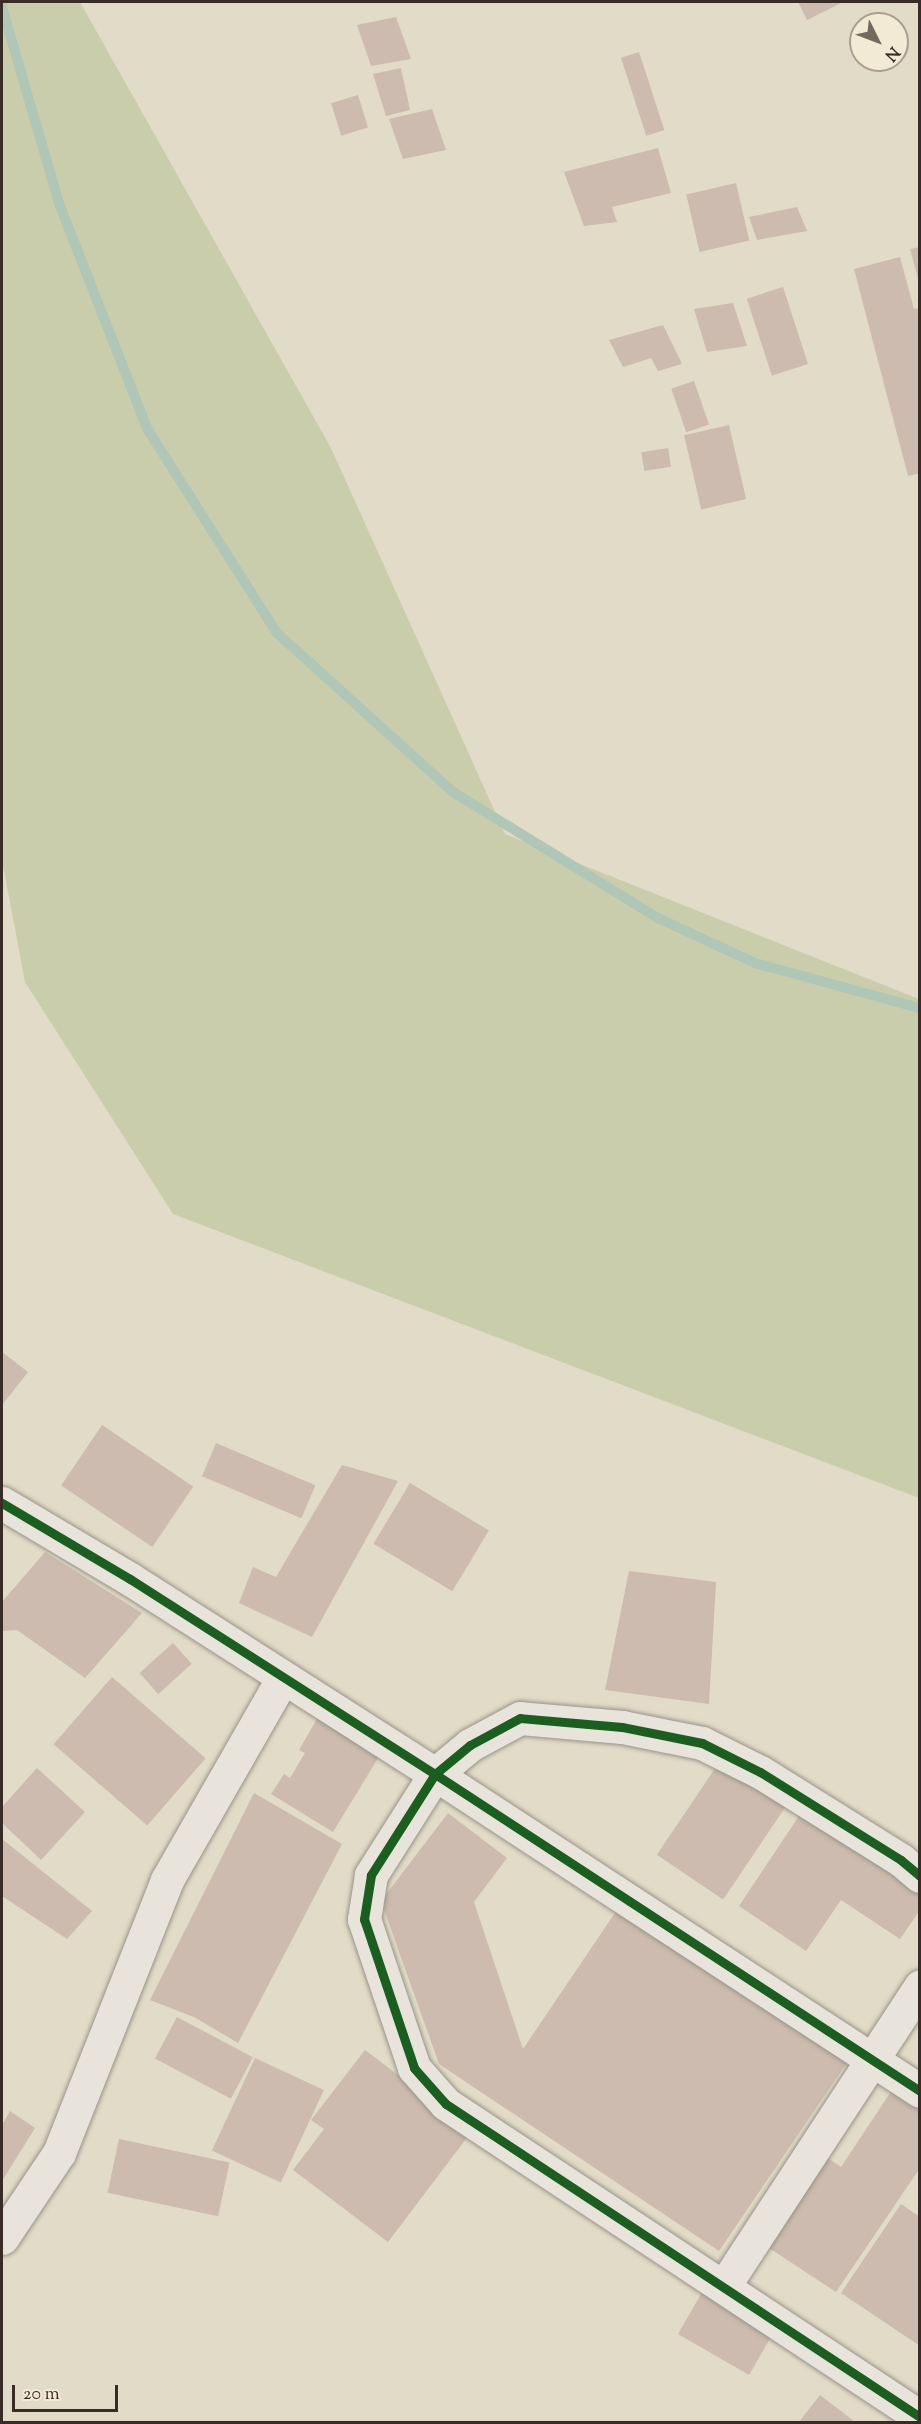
<!DOCTYPE html>
<html>
<head>
<meta charset="utf-8">
<style>
  body { margin:0 }
  #map { position:relative; width:921px; height:2424px; overflow:hidden; background:#e2dbc8; font-family:"Sorts Mill Goudy",serif }
  div>[style] { position:absolute }
  .green>* { inset:0; background:#cacdab }
  .stream>* { height:10px; margin:-5px; padding:0 5px; transform-origin:5px; border-radius:5px; background:#b0c6b6 }
  .building>* { inset:0; background:#ccbbae; transform-origin:0 0 }
  .roads { filter:drop-shadow(0 0 2px #999488) drop-shadow(0 0 2px #999488) }
  .street>* { height:33px; margin:-16.5px; padding:0 16.5px; transform-origin:16.5px; border-radius:16.5px; background:#e8e4dc }
  .cycleway>* { height:9px; margin:-4.5px; padding:0 4.5px; transform-origin:4.5px; border-radius:4.5px; background:#1b5e20 }
  span { translate:-50% -50%; white-space:nowrap; text-align:center; line-height:1.15; -webkit-text-stroke:6px #f3ead5; paint-order:stroke }
  .frame { position:absolute; inset:0; border:3px solid #392c26; pointer-events:none }
  .north { position:absolute; left:849px; top:12px; width:60px; height:60px; box-sizing:border-box; background:#f3ead5; border:2px solid #a99e8f; border-radius:50%; rotate:132deg; font-size:16px; font-weight:700; line-height:24px; text-align:center; color:#392c26 }
  .north::after { content:''; display:block; margin:auto; width:21px; height:27px; background:#74695f; clip-path:polygon(50% 0,100% 100%,50% 72%,0 100%) }
  .scale { position:absolute; left:12px; top:2385px; width:106px; height:27px; box-sizing:border-box; border:3px solid #392c26; border-top:0; padding-left:8px; font-size:18px; line-height:21px; white-space:nowrap; color:#392c26; -webkit-text-stroke:4px #f3ead5; paint-order:stroke }
</style>
</head>
<body>
<div id="map">
  <div class="green">
    <i style="clip-path:polygon(2px 2px,80px 2px,331px 448px,505px 834px,919px 999px,919px 1498px,173px 1214px,25px 982px,2px 860px)"></i>
  </div>
  <div class="stream">
    <i style="left:2px;top:7px;width:207px;rotate:73.8deg"></i>
    <i style="left:60px;top:206px;width:241px;rotate:68.6deg"></i>
    <i style="left:148px;top:430px;width:241px;rotate:57.6deg"></i>
    <i style="left:277px;top:633px;width:237px;rotate:42.1deg"></i>
    <i style="left:453px;top:792px;width:241px;rotate:31.6deg"></i>
    <i style="left:658px;top:918px;width:107px;rotate:24.9deg"></i>
    <i style="left:755px;top:963px;width:171px;rotate:15.3deg"></i>
  </div>
  <div class="building">
    <i style="clip-path:polygon(798px 2px,843px 2px,807px 20px)"></i>
    <i style="clip-path:polygon(396px 17px,411px 59px,371px 66px,357px 25px)"></i>
    <i style="left:639px;top:52px;width:82px;height:19px;rotate:72deg"></i>
    <i style="clip-path:polygon(401px 68px,410px 110px,386px 116px,373px 74px)"></i>
    <i style="left:358px;top:95px;width:34px;height:28px;rotate:73deg"></i>
    <i style="clip-path:polygon(432px 109px,446px 150px,403px 159px,389px 119px)"></i>
    <i style="clip-path:polygon(658px 148px,671px 193px,612px 207px,617px 222px,584px 226px,564px 172px)"></i>
    <i style="left:736px;top:183px;width:59px;height:51px;rotate:77deg"></i>
    <i style="clip-path:polygon(797px 207px,807px 231px,757px 240px,749px 217px)"></i>
    <i style="clip-path:polygon(920px 247px,920px 281px,919px 282px,910px 249px)"></i>
    <i style="clip-path:polygon(900px 257px,914px 309px,920px 308px,920px 473px,908px 476px,854px 269px)"></i>
    <i style="left:783px;top:287px;width:81px;height:38px;rotate:72deg"></i>
    <i style="clip-path:polygon(733px 303px,747px 346px,707px 352px,694px 309px)"></i>
    <i style="clip-path:polygon(663px 325px,682px 364px,658px 371px,651px 358px,623px 367px,609px 340px)"></i>
    <i style="left:694px;top:381px;width:46px;height:24px;rotate:71deg"></i>
    <i style="left:729px;top:425px;width:76px;height:46px;rotate:77deg"></i>
    <i style="left:668px;top:448px;width:19px;height:27px;rotate:81deg"></i>
    <i style="clip-path:polygon(2px 1352px,28px 1372px,2px 1405px)"></i>
    <i style="left:102px;top:1425px;width:110px;height:73px;rotate:34deg"></i>
    <i style="left:216px;top:1443px;width:108px;height:36px;rotate:23deg"></i>
    <i style="clip-path:polygon(342px 1465px,398px 1481px,312px 1637px,239px 1603px,253px 1567px,276px 1577px)"></i>
    <i style="left:410px;top:1483px;width:92px;height:71px;rotate:31deg"></i>
    <i style="clip-path:polygon(45px 1552px,142px 1613px,85px 1678px,17px 1630px,2px 1631px,2px 1602px)"></i>
    <i style="clip-path:polygon(629px 1571px,716px 1582px,709px 1704px,605px 1690px)"></i>
    <i style="left:173px;top:1643px;width:28px;height:45px;rotate:48deg"></i>
    <i style="left:112px;top:1677px;width:124px;height:89px;rotate:41deg"></i>
    <i style="clip-path:polygon(321px 1712px,383px 1750px,333px 1832px,271px 1794px,284px 1774px,290px 1778px,305px 1753px,299px 1750px)"></i>
    <i style="left:720px;top:1761px;width:80px;height:113px;rotate:34deg"></i>
    <i style="clip-path:polygon(37px 1768px,85px 1812px,41px 1860px,2px 1823px,2px 1807px)"></i>
    <i style="clip-path:polygon(254px 1793px,342px 1844px,238px 2043px,194px 2017px,150px 2000px)"></i>
    <i style="clip-path:polygon(803px 1810px,920px 1888px,920px 1910px,900px 1939px,841px 1900px,806px 1951px,739px 1906px)"></i>
    <i style="clip-path:polygon(448px 1813px,507px 1858px,474px 1902px,523px 2049px,621px 1904px,850px 2058px,719px 2251px,439px 2064px,381px 1901px)"></i>
    <i style="clip-path:polygon(2px 1839px,92px 1911px,67px 1939px,2px 1896px)"></i>
    <i style="left:177px;top:2017px;width:86px;height:47px;rotate:28deg"></i>
    <i style="clip-path:polygon(365px 2050px,472px 2131px,388px 2242px,293px 2170px,324px 2129px,311px 2120px)"></i>
    <i style="left:255px;top:2058px;width:76px;height:102px;rotate:25deg"></i>
    <i style="clip-path:polygon(894px 2087px,920px 2104px,920px 2168px,836px 2292px,766px 2246px,826px 2157px,841px 2167px)"></i>
    <i style="clip-path:polygon(10px 2111px,35px 2128px,2px 2181px,2px 2125px)"></i>
    <i style="left:119px;top:2139px;width:113px;height:55px;rotate:12deg"></i>
    <i style="clip-path:polygon(901px 2204px,920px 2217px,920px 2346px,841px 2293px)"></i>
    <i style="left:704px;top:2289px;width:82px;height:52px;rotate:30deg"></i>
    <i style="clip-path:polygon(820px 2395px,855px 2422px,799px 2422px)"></i>
  </div>
  <div class="roads">
    <div class="street">
      <i style="left:2px;top:1503px;width:149px;rotate:30.7deg"></i>
      <i style="left:130px;top:1579px;width:362px;rotate:32.6deg"></i>
      <i style="left:435px;top:1774px;width:579px;rotate:33.17deg"></i>
      <i style="left:920px;top:1876px;width:25px;rotate:-140deg"></i>
      <i style="left:901px;top:1860px;width:166px;rotate:-148deg"></i>
      <i style="left:760px;top:1772px;width:65px;rotate:-153.4deg"></i>
      <i style="left:702px;top:1743px;width:82px;rotate:-168.7deg"></i>
      <i style="left:622px;top:1727px;width:102px;rotate:-175deg"></i>
      <i style="left:520px;top:1718px;width:57px;rotate:151.6deg"></i>
      <i style="left:470px;top:1745px;width:45px;rotate:140.4deg"></i>
      <i style="left:435px;top:1774px;width:120px;rotate:122.4deg"></i>
      <i style="left:371px;top:1875px;width:45px;rotate:99deg"></i>
      <i style="left:364px;top:1919px;width:157px;rotate:71.4deg"></i>
      <i style="left:414px;top:2068px;width:48px;rotate:48.4deg"></i>
      <i style="left:446px;top:2104px;width:568px;rotate:33.44deg"></i>
      <i style="left:2px;top:2238px;width:102px;rotate:-56.2deg"></i>
      <i style="left:59px;top:2153px;width:294px;rotate:-68.4deg"></i>
      <i style="left:167px;top:1880px;width:232px;rotate:-60.2deg"></i>
      <i style="left:724px;top:2286px;width:358px;rotate:-56.8deg"></i>
    </div>
  </div>
  <div class="cycleway">
    <i style="left:2px;top:1503px;width:149px;rotate:30.7deg"></i>
    <i style="left:130px;top:1579px;width:362px;rotate:32.6deg"></i>
    <i style="left:435px;top:1774px;width:579px;rotate:33.17deg"></i>
    <i style="left:920px;top:1876px;width:25px;rotate:-140deg"></i>
    <i style="left:901px;top:1860px;width:166px;rotate:-148deg"></i>
    <i style="left:760px;top:1772px;width:65px;rotate:-153.4deg"></i>
    <i style="left:702px;top:1743px;width:82px;rotate:-168.7deg"></i>
    <i style="left:622px;top:1727px;width:102px;rotate:-175deg"></i>
    <i style="left:520px;top:1718px;width:57px;rotate:151.6deg"></i>
    <i style="left:470px;top:1745px;width:45px;rotate:140.4deg"></i>
    <i style="left:435px;top:1774px;width:120px;rotate:122.4deg"></i>
    <i style="left:371px;top:1875px;width:45px;rotate:99deg"></i>
    <i style="left:364px;top:1919px;width:157px;rotate:71.4deg"></i>
    <i style="left:414px;top:2068px;width:48px;rotate:48.4deg"></i>
    <i style="left:446px;top:2104px;width:568px;rotate:33.44deg"></i>
  </div>
  <div class="frame"></div>
  <div class="north">N</div>
  <div class="scale">20 m</div>
</div>
</body>
</html>
